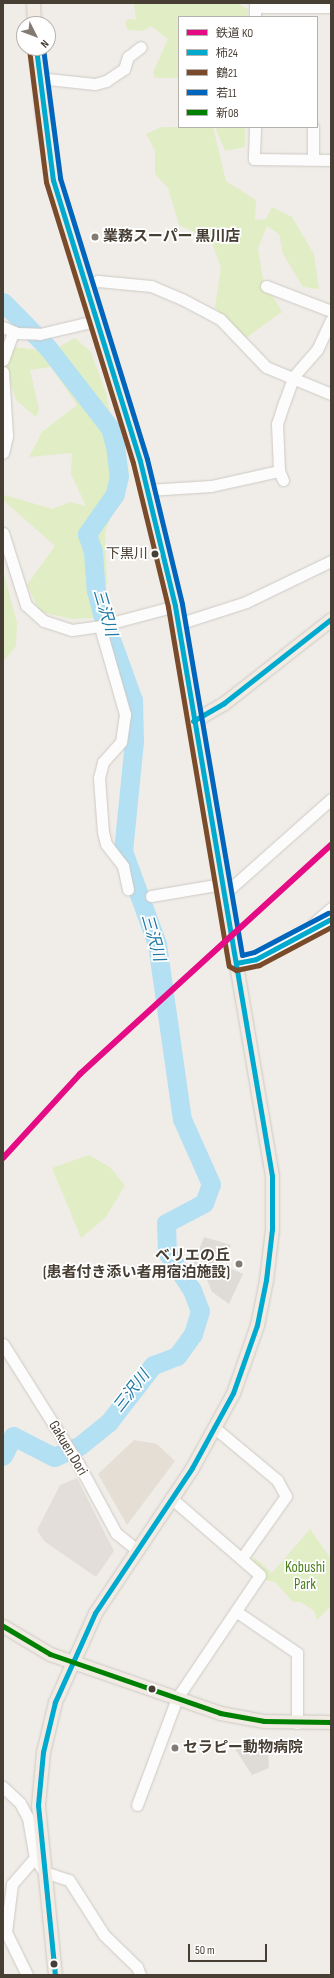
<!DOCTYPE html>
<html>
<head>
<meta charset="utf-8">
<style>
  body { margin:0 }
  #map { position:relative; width:334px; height:1978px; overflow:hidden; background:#f0ede8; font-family:"Sofia Sans Condensed","Noto Sans JP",sans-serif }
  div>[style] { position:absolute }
  .residential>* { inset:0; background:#e5ded5 }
  .industrial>* { inset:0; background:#e3ded9 }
  .green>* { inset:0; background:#e1edc5 }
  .parking>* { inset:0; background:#dfdcd8 }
  .river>* { height:19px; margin:-9.5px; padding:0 9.5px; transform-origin:9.5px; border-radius:9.5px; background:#b4e0f3 }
  .roads { filter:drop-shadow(0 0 1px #cdc9c4) drop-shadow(0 0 1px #cdc9c4) }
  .minor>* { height:11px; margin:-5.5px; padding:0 5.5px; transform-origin:5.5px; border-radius:5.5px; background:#fdfcfc }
  .major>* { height:13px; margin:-6.5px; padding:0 6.5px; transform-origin:6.5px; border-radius:6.5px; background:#f1ebe3 }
  .bus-1>* { height:5px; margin:-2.5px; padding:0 2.5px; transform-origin:2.5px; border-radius:2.5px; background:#00a9ce }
  .bus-2>* { height:5px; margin:-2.5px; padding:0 2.5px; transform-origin:2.5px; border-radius:2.5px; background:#7a4b2a }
  .bus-3>* { height:5px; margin:-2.5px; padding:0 2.5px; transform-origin:2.5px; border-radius:2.5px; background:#0065bd }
  .bus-4>* { height:5px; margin:-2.5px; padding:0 2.5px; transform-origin:2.5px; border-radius:2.5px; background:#008000 }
  .rail-1>* { height:6px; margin:-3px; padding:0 3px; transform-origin:3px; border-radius:3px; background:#e50b84 }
  .dots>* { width:11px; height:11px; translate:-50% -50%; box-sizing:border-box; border:2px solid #fff; border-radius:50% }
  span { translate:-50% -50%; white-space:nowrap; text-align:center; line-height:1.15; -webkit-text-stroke:3.5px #fff; paint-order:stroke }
  .bus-label { font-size:14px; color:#473e34 }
  .right { translate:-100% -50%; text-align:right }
  .poi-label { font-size:15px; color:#473e34; font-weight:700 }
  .left { translate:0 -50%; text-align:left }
  .street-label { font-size:15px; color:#473e34 }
  .park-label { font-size:15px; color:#4e7f21 }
  .water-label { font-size:16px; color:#1f79a4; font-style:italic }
  .frame { position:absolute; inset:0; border:4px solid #473e34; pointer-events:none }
  .legend { position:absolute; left:178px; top:16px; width:140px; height:112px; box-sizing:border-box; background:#fff; border:1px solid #b5b2ae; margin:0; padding:5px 7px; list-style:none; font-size:12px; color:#473e34 }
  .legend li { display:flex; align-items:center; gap:8px; height:20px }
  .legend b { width:20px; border:1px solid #b5b2ae }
  .north { position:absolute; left:16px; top:16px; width:40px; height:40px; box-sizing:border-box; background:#fff; border:1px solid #b5b2ae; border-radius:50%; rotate:132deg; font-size:11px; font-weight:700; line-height:16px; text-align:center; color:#473e34 }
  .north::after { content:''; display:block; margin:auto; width:14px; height:18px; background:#827b73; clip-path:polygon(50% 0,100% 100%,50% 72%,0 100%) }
  .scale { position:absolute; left:188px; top:1944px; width:79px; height:18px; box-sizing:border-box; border:2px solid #473e34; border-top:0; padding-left:5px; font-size:12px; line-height:14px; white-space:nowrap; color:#473e34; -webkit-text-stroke:3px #fff; paint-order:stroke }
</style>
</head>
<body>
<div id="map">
  <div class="residential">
    <i style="clip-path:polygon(134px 1440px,157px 1444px,175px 1461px,127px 1525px,98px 1474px)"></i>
  </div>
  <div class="industrial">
    <i style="clip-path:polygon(77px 1478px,114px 1551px,96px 1577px,44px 1541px,37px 1530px,60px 1485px)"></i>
  </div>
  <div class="green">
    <i style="clip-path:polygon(134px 3px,237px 3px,248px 9px,248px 17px,179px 17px,179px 78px,155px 78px,153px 72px,168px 39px,151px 26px,142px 31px,128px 30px,125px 23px,128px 19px,136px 20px)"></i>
    <i style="clip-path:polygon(162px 127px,213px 127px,226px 181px,256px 200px,255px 220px,266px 219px,272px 207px,292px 217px,314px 254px,319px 289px,303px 287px,283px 254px,279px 234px,267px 226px,258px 248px,263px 279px,282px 312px,243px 340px,215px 307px,221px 268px,211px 240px,179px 225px,168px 188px,155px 174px,155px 150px,146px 134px)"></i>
    <i style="clip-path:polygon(215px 127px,245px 127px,245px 147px,225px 151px)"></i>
    <i style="clip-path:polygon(75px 338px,91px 352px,106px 393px,115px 437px,129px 470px,105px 532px,107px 583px,95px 618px,72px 619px,40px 612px,27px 585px,55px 546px,3px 500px,5px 495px,52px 509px,70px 502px,86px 506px,71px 474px,72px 453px,29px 457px,42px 432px,77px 405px,51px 367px,30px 370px,39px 409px,36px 417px,16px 400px,4px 363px,12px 347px,41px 350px,59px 347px)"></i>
    <i style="clip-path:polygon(3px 570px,17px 623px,16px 646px,3px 662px)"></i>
    <i style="clip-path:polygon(89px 1155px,111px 1168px,125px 1186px,105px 1218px,81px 1238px,52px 1168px)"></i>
    <i style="clip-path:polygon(310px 1529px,331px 1559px,331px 1606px,317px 1620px,314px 1611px,301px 1602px,293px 1602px,275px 1582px,264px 1580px,266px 1576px,253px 1562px,254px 1557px,272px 1573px)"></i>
  </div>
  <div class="parking">
    <i style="clip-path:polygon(204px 1237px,231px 1245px,223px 1265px,243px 1274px,229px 1304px,212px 1292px,203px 1270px,193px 1265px)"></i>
    <i style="clip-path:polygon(232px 1744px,268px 1750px,269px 1768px,252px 1775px)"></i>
  </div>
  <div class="river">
    <i style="left:3px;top:302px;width:64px;rotate:45.6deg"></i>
    <i style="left:48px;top:348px;width:101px;rotate:52.2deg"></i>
    <i style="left:110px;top:428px;width:18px;rotate:74deg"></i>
    <i style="left:115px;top:445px;width:31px;rotate:83deg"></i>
    <i style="left:119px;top:476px;width:18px;rotate:103deg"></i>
    <i style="left:115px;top:494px;width:49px;rotate:125deg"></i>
    <i style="left:87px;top:534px;width:18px;rotate:71deg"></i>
    <i style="left:93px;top:551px;width:39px;rotate:86deg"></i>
    <i style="left:96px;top:590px;width:25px;rotate:76deg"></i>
    <i style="left:102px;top:614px;width:91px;rotate:70.2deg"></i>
    <i style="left:133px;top:700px;width:41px;rotate:88.6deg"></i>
    <i style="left:134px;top:741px;width:111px;rotate:95.7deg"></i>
    <i style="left:123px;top:851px;width:99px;rotate:69.9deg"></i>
    <i style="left:157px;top:944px;width:177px;rotate:81.9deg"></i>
    <i style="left:182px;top:1119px;width:71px;rotate:66deg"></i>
    <i style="left:211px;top:1184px;width:20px;rotate:110deg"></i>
    <i style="left:204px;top:1203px;width:43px;rotate:152.2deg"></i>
    <i style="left:166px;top:1223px;width:29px;rotate:88deg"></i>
    <i style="left:167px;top:1252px;width:45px;rotate:56.7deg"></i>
    <i style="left:192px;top:1290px;width:22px;rotate:69deg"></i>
    <i style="left:200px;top:1311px;width:24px;rotate:107deg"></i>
    <i style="left:193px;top:1334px;width:27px;rotate:126deg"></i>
    <i style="left:177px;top:1356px;width:26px;rotate:159deg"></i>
    <i style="left:153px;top:1365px;width:72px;rotate:127.7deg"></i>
    <i style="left:109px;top:1422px;width:38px;rotate:141deg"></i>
    <i style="left:79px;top:1446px;width:27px;rotate:156deg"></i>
    <i style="left:54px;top:1457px;width:46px;rotate:-152.9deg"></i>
    <i style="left:13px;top:1436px;width:22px;rotate:117deg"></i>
  </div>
  <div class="roads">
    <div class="minor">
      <i style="left:255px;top:3px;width:14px;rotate:90deg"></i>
      <i style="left:255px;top:7px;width:76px"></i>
      <i style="left:38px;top:78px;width:57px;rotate:6deg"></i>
      <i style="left:95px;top:84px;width:11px;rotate:-15deg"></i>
      <i style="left:106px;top:81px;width:22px;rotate:-34deg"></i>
      <i style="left:124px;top:69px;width:13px;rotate:-72deg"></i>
      <i style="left:128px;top:57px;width:16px;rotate:-38deg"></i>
      <i style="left:255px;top:127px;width:32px;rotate:92deg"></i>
      <i style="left:254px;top:159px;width:77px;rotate:0.7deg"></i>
      <i style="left:313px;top:159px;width:32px;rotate:-90deg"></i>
      <i style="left:85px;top:286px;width:14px;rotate:-21deg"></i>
      <i style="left:98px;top:281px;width:53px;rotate:5.4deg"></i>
      <i style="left:151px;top:286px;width:34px;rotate:23deg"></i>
      <i style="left:182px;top:299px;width:43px;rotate:27.8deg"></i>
      <i style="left:220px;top:319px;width:66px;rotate:46.2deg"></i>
      <i style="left:266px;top:367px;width:70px;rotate:22.6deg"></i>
      <i style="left:266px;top:286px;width:70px;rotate:21deg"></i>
      <i style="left:3px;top:327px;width:15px;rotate:23deg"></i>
      <i style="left:17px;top:333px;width:23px;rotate:2deg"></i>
      <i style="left:40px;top:334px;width:57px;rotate:-13.3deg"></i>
      <i style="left:3px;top:360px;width:30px;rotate:-70deg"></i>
      <i style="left:3px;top:372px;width:64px;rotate:86.4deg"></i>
      <i style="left:7px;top:436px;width:17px;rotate:103deg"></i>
      <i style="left:279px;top:471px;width:47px;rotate:-92.4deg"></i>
      <i style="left:277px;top:424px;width:22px;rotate:-72deg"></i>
      <i style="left:284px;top:403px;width:29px;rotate:-70deg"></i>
      <i style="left:294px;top:376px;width:35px;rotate:-49deg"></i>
      <i style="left:317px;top:350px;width:33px;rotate:-65deg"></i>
      <i style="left:148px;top:490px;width:63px;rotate:-3.6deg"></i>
      <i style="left:211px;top:486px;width:70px;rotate:-12.4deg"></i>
      <i style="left:279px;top:471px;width:10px;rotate:66deg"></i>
      <i style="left:3px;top:533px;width:76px;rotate:72.3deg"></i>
      <i style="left:26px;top:605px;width:24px;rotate:42deg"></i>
      <i style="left:44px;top:621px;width:29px;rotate:18deg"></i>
      <i style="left:72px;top:630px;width:28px;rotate:-8deg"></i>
      <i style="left:100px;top:626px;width:78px;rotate:-14.9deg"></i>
      <i style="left:178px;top:624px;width:71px;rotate:-17.9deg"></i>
      <i style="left:246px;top:602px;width:94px;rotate:-25.8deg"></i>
      <i style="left:100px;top:627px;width:91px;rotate:74deg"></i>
      <i style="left:125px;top:714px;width:28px;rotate:98deg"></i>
      <i style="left:121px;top:742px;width:27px;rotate:132deg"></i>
      <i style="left:103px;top:762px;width:16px;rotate:104deg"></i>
      <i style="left:99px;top:778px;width:54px;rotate:85.8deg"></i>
      <i style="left:103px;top:832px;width:12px;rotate:76deg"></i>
      <i style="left:106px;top:844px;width:28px;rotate:52deg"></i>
      <i style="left:123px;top:866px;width:24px;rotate:78deg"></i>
      <i style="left:224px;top:894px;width:143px;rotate:-41.6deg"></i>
      <i style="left:151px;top:896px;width:72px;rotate:-9.6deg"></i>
      <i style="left:314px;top:923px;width:23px;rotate:-41deg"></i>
      <i style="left:236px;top:963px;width:20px;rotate:-11deg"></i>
      <i style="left:256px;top:959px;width:85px;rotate:-28.1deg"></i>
      <i style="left:3px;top:1344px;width:141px;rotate:57.8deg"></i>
      <i style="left:78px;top:1463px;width:80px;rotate:61.5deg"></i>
      <i style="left:116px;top:1533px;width:26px;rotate:39deg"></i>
      <i style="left:216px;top:1429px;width:80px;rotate:39.9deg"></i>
      <i style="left:277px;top:1480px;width:18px;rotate:61deg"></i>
      <i style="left:286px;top:1496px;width:76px;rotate:125.4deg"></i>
      <i style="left:237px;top:1612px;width:73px;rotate:34.3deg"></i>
      <i style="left:297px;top:1653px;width:70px;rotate:90deg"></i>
      <i style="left:3px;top:1787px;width:23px;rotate:43deg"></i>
      <i style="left:20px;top:1803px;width:17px;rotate:62deg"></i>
      <i style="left:28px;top:1818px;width:41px;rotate:80.1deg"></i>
      <i style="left:35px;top:1858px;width:17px;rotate:57deg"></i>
      <i style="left:44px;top:1872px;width:26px;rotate:18deg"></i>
      <i style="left:69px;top:1880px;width:65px;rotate:57.5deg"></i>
      <i style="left:104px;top:1935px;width:46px;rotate:44.1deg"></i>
      <i style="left:137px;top:1967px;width:9px;rotate:69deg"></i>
      <i style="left:137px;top:1805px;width:114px;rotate:-69.5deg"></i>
      <i style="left:177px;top:1698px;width:148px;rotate:-56deg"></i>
      <i style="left:260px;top:1575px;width:118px;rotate:-139.1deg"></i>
      <i style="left:27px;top:1975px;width:48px;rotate:-116deg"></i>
      <i style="left:6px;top:1932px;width:48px;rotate:-82.9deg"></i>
      <i style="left:12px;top:1884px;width:35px;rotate:-49deg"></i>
    </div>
    <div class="major">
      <i style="left:33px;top:3px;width:21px;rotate:87deg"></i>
      <i style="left:36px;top:48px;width:67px;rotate:84.9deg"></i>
      <i style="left:42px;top:115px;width:66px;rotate:80.4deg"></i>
      <i style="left:53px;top:180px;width:294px;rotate:72.8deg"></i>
      <i style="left:140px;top:461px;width:149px;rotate:76.4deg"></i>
      <i style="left:175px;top:606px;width:578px;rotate:80.34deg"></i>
      <i style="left:272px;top:1176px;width:53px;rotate:90deg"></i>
      <i style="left:272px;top:1229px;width:51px;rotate:96.7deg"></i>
      <i style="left:266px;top:1280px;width:46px;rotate:101.3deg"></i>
      <i style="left:257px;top:1325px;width:72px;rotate:109.4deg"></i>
      <i style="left:233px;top:1393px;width:85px;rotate:118.7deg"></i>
      <i style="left:192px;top:1468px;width:174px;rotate:123.8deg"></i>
      <i style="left:95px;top:1613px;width:98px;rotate:114.2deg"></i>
      <i style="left:55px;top:1702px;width:51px;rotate:103.5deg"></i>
      <i style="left:43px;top:1752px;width:53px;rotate:95.4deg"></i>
      <i style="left:38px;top:1805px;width:171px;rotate:84.3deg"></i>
      <i style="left:193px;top:721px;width:36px;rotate:-30deg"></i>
      <i style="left:224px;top:703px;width:136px;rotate:-38.1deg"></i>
      <i style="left:3px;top:1626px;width:55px;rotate:30.8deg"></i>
      <i style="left:50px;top:1654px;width:180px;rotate:19.1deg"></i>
      <i style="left:220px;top:1713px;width:45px;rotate:10.3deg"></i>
      <i style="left:264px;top:1721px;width:67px;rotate:0.9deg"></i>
    </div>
  </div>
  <div class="bus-1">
    <i style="left:36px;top:48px;width:133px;rotate:82.7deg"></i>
    <i style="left:53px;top:180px;width:294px;rotate:72.8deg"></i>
    <i style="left:140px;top:461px;width:149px;rotate:76.4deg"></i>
    <i style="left:175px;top:606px;width:578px;rotate:80.34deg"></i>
    <i style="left:272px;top:1176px;width:53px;rotate:90deg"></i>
    <i style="left:272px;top:1229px;width:51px;rotate:96.7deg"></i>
    <i style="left:266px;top:1280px;width:46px;rotate:101.3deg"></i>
    <i style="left:257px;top:1325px;width:72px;rotate:109.4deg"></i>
    <i style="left:233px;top:1393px;width:85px;rotate:118.7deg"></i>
    <i style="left:192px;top:1468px;width:174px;rotate:123.8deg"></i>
    <i style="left:95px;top:1613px;width:98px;rotate:114.2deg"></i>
    <i style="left:55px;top:1702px;width:51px;rotate:103.5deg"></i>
    <i style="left:43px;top:1752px;width:53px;rotate:95.4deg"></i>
    <i style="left:38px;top:1805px;width:171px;rotate:84.3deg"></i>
    <i style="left:193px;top:721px;width:36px;rotate:-30deg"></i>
    <i style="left:224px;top:703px;width:136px;rotate:-38.1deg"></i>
    <i style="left:236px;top:963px;width:20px;rotate:-11deg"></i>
    <i style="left:256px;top:959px;width:85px;rotate:-28.1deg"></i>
  </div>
  <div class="bus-2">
    <i style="left:29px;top:49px;width:134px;rotate:82.7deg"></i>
    <i style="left:46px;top:182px;width:294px;rotate:72.8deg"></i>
    <i style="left:133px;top:463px;width:148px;rotate:76.3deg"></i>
    <i style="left:168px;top:607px;width:364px;rotate:80.4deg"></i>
    <i style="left:229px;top:966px;width:8px;rotate:30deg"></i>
    <i style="left:236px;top:970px;width:24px;rotate:-12deg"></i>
    <i style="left:259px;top:965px;width:81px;rotate:-27.8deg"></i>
  </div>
  <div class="bus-3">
    <i style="left:43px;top:48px;width:131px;rotate:82.5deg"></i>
    <i style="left:60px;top:178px;width:294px;rotate:72.8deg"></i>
    <i style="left:147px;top:459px;width:149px;rotate:76.4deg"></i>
    <i style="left:182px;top:604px;width:356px;rotate:80.3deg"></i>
    <i style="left:242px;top:955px;width:12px;rotate:-14deg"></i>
    <i style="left:254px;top:952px;width:84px;rotate:-27.8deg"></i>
  </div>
  <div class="bus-4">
    <i style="left:3px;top:1626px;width:55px;rotate:30.8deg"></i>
    <i style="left:50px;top:1654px;width:180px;rotate:19.1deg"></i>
    <i style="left:220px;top:1713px;width:45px;rotate:10.3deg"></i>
    <i style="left:264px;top:1721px;width:67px;rotate:0.9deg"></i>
  </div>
  <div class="rail-1">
    <i style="left:3px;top:1158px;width:114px;rotate:-47.5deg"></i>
    <i style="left:80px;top:1074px;width:340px;rotate:-42.4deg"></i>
  </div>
  <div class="dots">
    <i style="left:95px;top:237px;background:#827b73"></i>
    <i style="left:155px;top:554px;background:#473e34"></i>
    <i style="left:239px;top:1264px;background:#827b73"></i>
    <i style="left:152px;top:1689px;background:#473e34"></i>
    <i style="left:175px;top:1748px;background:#827b73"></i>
    <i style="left:54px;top:1964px;background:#473e34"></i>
  </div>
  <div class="bus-label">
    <span class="right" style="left:148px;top:554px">下黒川</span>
  </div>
  <div class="poi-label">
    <span class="left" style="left:103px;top:237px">業務スーパー 黒川店</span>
    <span class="right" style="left:230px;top:1264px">ベリエの丘<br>(患者付き添い者用宿泊施設)</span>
    <span class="left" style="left:183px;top:1748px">セラピー動物病院</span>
  </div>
  <div class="street-label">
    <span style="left:68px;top:1448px;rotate:59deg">Gakuen Dori</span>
  </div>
  <div class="park-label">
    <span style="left:305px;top:1576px">Kobushi<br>Park</span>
  </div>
  <div class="water-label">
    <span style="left:104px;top:613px;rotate:74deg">三沢川</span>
    <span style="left:152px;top:938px;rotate:74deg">三沢川</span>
    <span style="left:132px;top:1392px;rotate:-52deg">三沢川</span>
  </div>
  <div class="frame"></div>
  <ul class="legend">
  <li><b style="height:5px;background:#e50b84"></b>鉄道 KO</li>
  <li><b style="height:5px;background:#00a9ce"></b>柿24</li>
  <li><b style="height:5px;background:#7a4b2a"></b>鶴21</li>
  <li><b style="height:5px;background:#0065bd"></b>若11</li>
  <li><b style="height:5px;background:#008000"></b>新08</li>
  </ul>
  <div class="north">N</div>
  <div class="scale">50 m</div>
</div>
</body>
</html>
